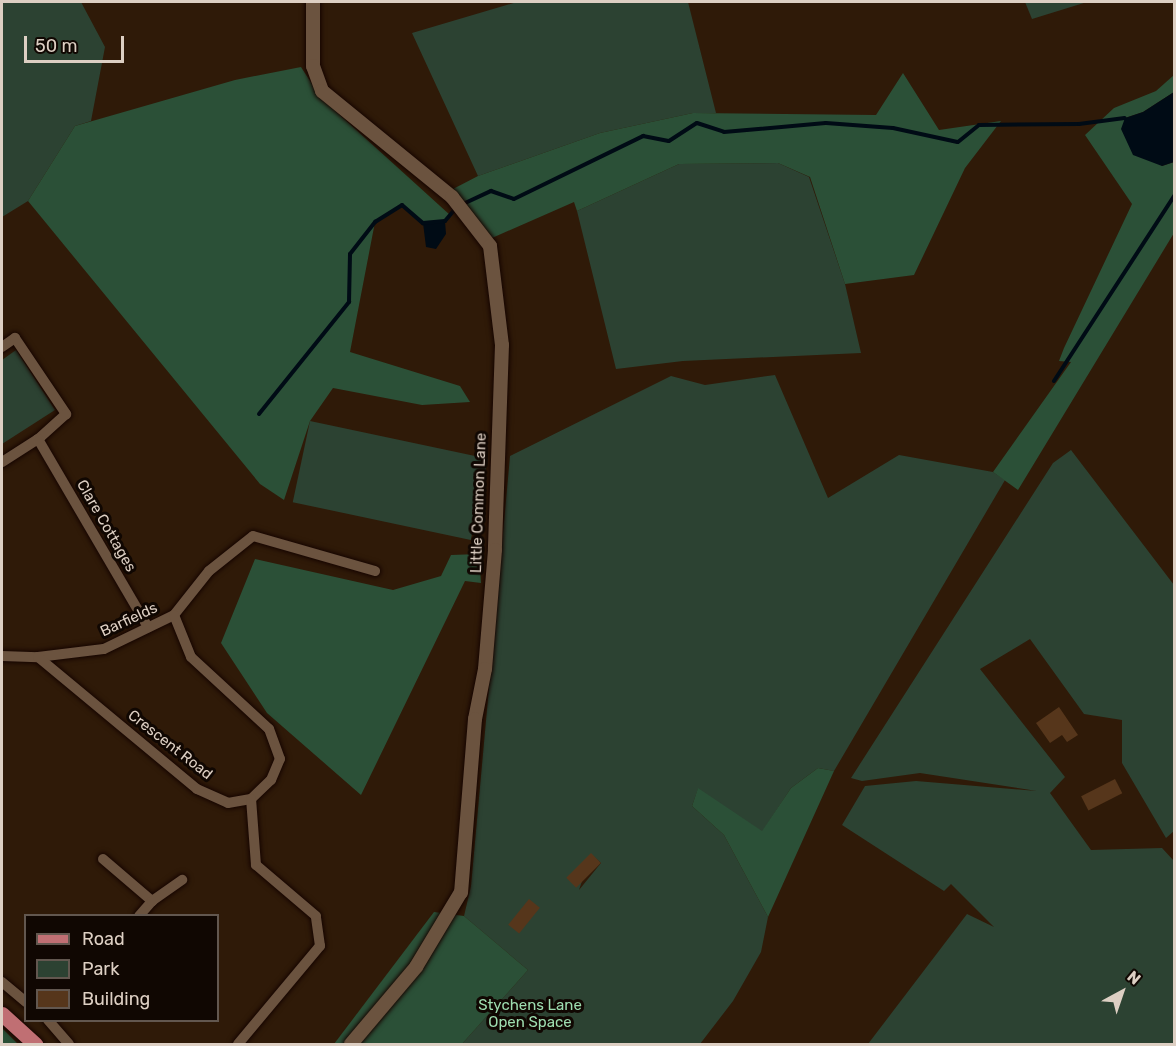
<!DOCTYPE html>
<html>
<head>
<meta charset="utf-8">
<style>
  body { margin:0 }
  #map { position:relative; width:1176px; height:1046px; overflow:hidden; background:#2f1a08; font-family:Rubik,sans-serif }
  div>[style] { position:absolute }
  .green>* { inset:0; background:#2c4232; transform-origin:0 0 }
  .forest>* { inset:0; background:#2b5037 }
  .water>* { inset:0; background:#000b15 }
  .stream>* { height:4px; margin:-2px; padding:0 2px; transform-origin:2px; border-radius:2px; background:#000b15 }
  .building>* { inset:0; background:#56361b; transform-origin:0 0 }
  .roads { filter:drop-shadow(0 0 2px #160500) drop-shadow(0 0 2px #160500) }
  .minor>* { height:10px; margin:-5px; padding:0 5px; transform-origin:5px; border-radius:5px; background:#6b533f }
  .tertiary>* { height:14px; margin:-7px; padding:0 7px; transform-origin:7px; border-radius:7px; background:#6b533f }
  .primary>* { height:15px; margin:-7.5px; padding:0 7.5px; transform-origin:7.5px; border-radius:7.5px; background:#c06f73 }
  span { translate:-50% -50%; white-space:nowrap; text-align:center; line-height:1.15; -webkit-text-stroke:6px #100702; paint-order:stroke }
  .street-label { font-size:15px; color:#ddcfc3 }
  .park-label { font-size:15px; color:#9eddb0 }
  .frame { position:absolute; inset:0; border:3px solid #ddcfc3; pointer-events:none }
  .legend { position:absolute; left:24px; top:914px; width:195px; height:108px; box-sizing:border-box; background:#100702; border:2px solid #62574f; margin:0; padding:8px 10px; list-style:none; font-size:18px; color:#ddcfc3 }
  .legend li { display:flex; align-items:center; gap:12px; height:30px }
  .legend b { width:30px; border:2px solid #62574f }
  .north { position:absolute; left:1092px; top:962px; width:60px; height:60px; -webkit-text-stroke:4px #100702; paint-order:stroke; rotate:40deg; font-size:16px; font-weight:700; line-height:24px; text-align:center; color:#ddcfc3 }
  .north::after { content:''; display:block; margin:auto; width:21px; height:27px; background:#ddcfc3; clip-path:polygon(50% 0,100% 100%,50% 72%,0 100%) }
  .scale { position:absolute; left:24px; top:36px; width:100px; height:27px; box-sizing:border-box; border:3px solid #ddcfc3; border-top:0; padding-left:8px; font-size:18px; line-height:21px; white-space:nowrap; color:#ddcfc3; -webkit-text-stroke:4px #100702; paint-order:stroke }
</style>
</head>
<body>
<div id="map">
  <div class="green">
    <i style="clip-path:polygon(2px 2px,81px 2px,105px 47px,91px 121px,75px 126px,28px 201px,2px 217px)"></i>
    <i style="clip-path:polygon(517px 2px,688px 2px,716px 113px,693px 113px,600px 133px,478px 176px,412px 33px)"></i>
    <i style="clip-path:polygon(1025px 2px,1087px 2px,1032px 19px)"></i>
    <i style="clip-path:polygon(778px 163px,809px 177px,845px 284px,861px 353px,683px 361px,616px 369px,577px 211px,679px 164px)"></i>
    <i style="clip-path:polygon(16px 350px,55px 410px,2px 444px,2px 360px)"></i>
    <i style="clip-path:polygon(evenodd,775px 375px,828px 498px,899px 455px,993px 472px,1005px 480px,834px 771px,818px 768px,791px 788px,762px 832px,698px 789px,692px 806px,724px 835px,768px 917px,761px 952px,733px 1001px,700px 1044px,462px 1044px,528px 970px,464px 916px,471px 886px,510px 456px,671px 376px,705px 385px,775px 375px,591px 854px,601px 863px,579px 890px,591px 854px)"></i>
    <i style="left:310px;top:421px;width:182px;height:83px;rotate:12deg"></i>
    <i style="clip-path:polygon(1071px 450px,1174px 585px,1174px 831px,1166px 838px,1122px 763px,1122px 720px,1084px 714px,1030px 639px,980px 669px,1065px 777px,1050px 793px,1091px 850px,1162px 848px,1174px 861px,1174px 1044px,868px 1044px,967px 914px,994px 927px,951px 884px,944px 891px,842px 825px,865px 786px,916px 781px,1037px 791px,920px 773px,862px 781px,851px 778px,1053px 463px)"></i>
  </div>
  <div class="forest">
    <i style="clip-path:polygon(301px 67px,321px 98px,450px 215px,445px 221px,423px 223px,402px 205px,375px 222px,350px 352px,460px 386px,470px 402px,422px 405px,333px 388px,310px 421px,284px 500px,260px 484px,28px 201px,75px 126px,235px 80px)"></i>
    <i style="clip-path:polygon(903px 73px,939px 130px,1001px 121px,965px 168px,914px 275px,845px 284px,810px 177px,778px 163px,679px 164px,577px 211px,574px 202px,492px 238px,453px 189px,478px 176px,600px 133px,693px 113px,876px 115px)"></i>
    <i style="clip-path:polygon(1174px 75px,1174px 92px,1143px 112px,1125px 118px,1162px 166px,1174px 162px,1174px 233px,1018px 490px,993px 472px,1071px 362px,1059px 361px,1064px 348px,1132px 204px,1085px 135px,1114px 108px,1156px 91px)"></i>
    <i style="clip-path:polygon(479px 554px,481px 583px,465px 581px,361px 795px,267px 713px,221px 643px,255px 559px,393px 590px,441px 576px,451px 555px)"></i>
    <i style="clip-path:polygon(818px 768px,834px 771px,768px 917px,724px 835px,692px 806px,698px 788px,762px 831px,791px 788px)"></i>
    <i style="clip-path:polygon(434px 912px,464px 916px,528px 970px,462px 1044px,334px 1044px)"></i>
    <i style="clip-path:polygon(2px 1028px,17px 1043px,19px 1044px,2px 1044px)"></i>
  </div>
  <div class="water">
    <i style="clip-path:polygon(1174px 92px,1174px 162px,1162px 166px,1133px 155px,1121px 129px,1125px 118px,1143px 112px)"></i>
    <i style="clip-path:polygon(445px 221px,446px 234px,436px 249px,426px 247px,423px 223px)"></i>
  </div>
  <div class="stream">
    <i style="left:463px;top:204px;width:31px;rotate:-25deg"></i>
    <i style="left:491px;top:191px;width:24px;rotate:19deg"></i>
    <i style="left:514px;top:199px;width:144px;rotate:-26deg"></i>
    <i style="left:643px;top:136px;width:26px;rotate:11deg"></i>
    <i style="left:669px;top:141px;width:33px;rotate:-33deg"></i>
    <i style="left:697px;top:123px;width:28px;rotate:18deg"></i>
    <i style="left:724px;top:132px;width:102px;rotate:-5deg"></i>
    <i style="left:826px;top:123px;width:67px;rotate:4.3deg"></i>
    <i style="left:893px;top:128px;width:66px;rotate:12.2deg"></i>
    <i style="left:958px;top:142px;width:27px;rotate:-39deg"></i>
    <i style="left:979px;top:125px;width:100px;rotate:-0.6deg"></i>
    <i style="left:1079px;top:124px;width:46px;rotate:-7.4deg"></i>
    <i style="left:1054px;top:381px;width:221px;rotate:-57deg"></i>
    <i style="left:259px;top:414px;width:144px;rotate:-51.2deg"></i>
    <i style="left:349px;top:302px;width:48px;rotate:-88.8deg"></i>
    <i style="left:350px;top:254px;width:41px;rotate:-52deg"></i>
    <i style="left:375px;top:222px;width:32px;rotate:-32deg"></i>
    <i style="left:402px;top:205px;width:28px;rotate:41deg"></i>
    <i style="left:423px;top:223px;width:22px;rotate:-5deg"></i>
    <i style="left:445px;top:221px;width:16px;rotate:-50deg"></i>
  </div>
  <div class="building">
    <i style="clip-path:polygon(1059px 707px,1078px 735px,1067px 742px,1062px 735px,1050px 743px,1036px 723px)"></i>
    <i style="left:1115px;top:779px;width:16px;height:38px;rotate:63deg"></i>
    <i style="left:591px;top:853px;width:14px;height:35px;rotate:45deg"></i>
    <i style="left:529px;top:899px;width:14px;height:33px;rotate:39deg"></i>
  </div>
  <div class="roads">
    <div class="minor">
      <i style="left:2px;top:347px;width:16px;rotate:-35deg"></i>
      <i style="left:15px;top:338px;width:92px;rotate:56.1deg"></i>
      <i style="left:66px;top:414px;width:38px;rotate:138deg"></i>
      <i style="left:38px;top:439px;width:43px;rotate:147.4deg"></i>
      <i style="left:38px;top:439px;width:218px;rotate:59.7deg"></i>
      <i style="left:2px;top:656px;width:36px;rotate:2deg"></i>
      <i style="left:38px;top:657px;width:66px;rotate:-6.9deg"></i>
      <i style="left:104px;top:649px;width:78px;rotate:-25.9deg"></i>
      <i style="left:174px;top:615px;width:56px;rotate:-51.5deg"></i>
      <i style="left:209px;top:571px;width:56px;rotate:-38.5deg"></i>
      <i style="left:253px;top:536px;width:127px;rotate:16deg"></i>
      <i style="left:38px;top:657px;width:207px;rotate:39.7deg"></i>
      <i style="left:197px;top:789px;width:34px;rotate:24deg"></i>
      <i style="left:228px;top:803px;width:23px;rotate:-10deg"></i>
      <i style="left:251px;top:799px;width:28px;rotate:-44deg"></i>
      <i style="left:271px;top:780px;width:23px;rotate:-67deg"></i>
      <i style="left:280px;top:759px;width:32px;rotate:-110deg"></i>
      <i style="left:269px;top:729px;width:106px;rotate:-137.3deg"></i>
      <i style="left:191px;top:657px;width:45px;rotate:-112deg"></i>
      <i style="left:103px;top:859px;width:65px;rotate:40.6deg"></i>
      <i style="left:139px;top:916px;width:20px;rotate:-49deg"></i>
      <i style="left:152px;top:901px;width:37px;rotate:-35deg"></i>
      <i style="left:2px;top:982px;width:31px;rotate:40deg"></i>
      <i style="left:48px;top:1020px;width:32px;rotate:49deg"></i>
      <i style="left:238px;top:1044px;width:128px;rotate:-50.1deg"></i>
      <i style="left:320px;top:946px;width:30px;rotate:-98deg"></i>
      <i style="left:316px;top:916px;width:79px;rotate:-139.6deg"></i>
      <i style="left:256px;top:865px;width:66px;rotate:-94.3deg"></i>
    </div>
    <div class="tertiary">
      <i style="left:313px;top:2px;width:64px;rotate:90deg"></i>
      <i style="left:313px;top:66px;width:27px;rotate:70deg"></i>
      <i style="left:322px;top:91px;width:168px;rotate:39.2deg"></i>
      <i style="left:452px;top:197px;width:62px;rotate:52.2deg"></i>
      <i style="left:490px;top:246px;width:100px;rotate:83.1deg"></i>
      <i style="left:502px;top:345px;width:205px;rotate:92deg"></i>
      <i style="left:495px;top:550px;width:119px;rotate:94.8deg"></i>
      <i style="left:485px;top:669px;width:51px;rotate:101.3deg"></i>
      <i style="left:475px;top:719px;width:174px;rotate:94.6deg"></i>
      <i style="left:461px;top:892px;width:87px;rotate:121deg"></i>
      <i style="left:416px;top:967px;width:101px;rotate:130.2deg"></i>
    </div>
    <div class="primary">
      <i style="left:2px;top:1014px;width:45px;rotate:42.3deg"></i>
    </div>
  </div>
  <div class="street-label">
    <span style="left:479px;top:503px;rotate:-88deg">Little Common Lane</span>
    <span style="left:106px;top:526px;rotate:60deg">Clare Cottages</span>
    <span style="left:129px;top:620px;rotate:-25deg">Barfields</span>
    <span style="left:170px;top:745px;rotate:38deg">Crescent Road</span>
  </div>
  <div class="park-label">
    <span style="left:530px;top:1014px">Stychens Lane<br>Open Space</span>
  </div>
  <div class="frame"></div>
  <ul class="legend">
  <li><b style="height:8px;background:#c06f73"></b>Road</li>
  <li><b style="height:16px;background:#2c4232"></b>Park</li>
  <li><b style="height:16px;background:#56361b"></b>Building</li>
  </ul>
  <div class="north">N</div>
  <div class="scale">50 m</div>
</div>
</body>
</html>
